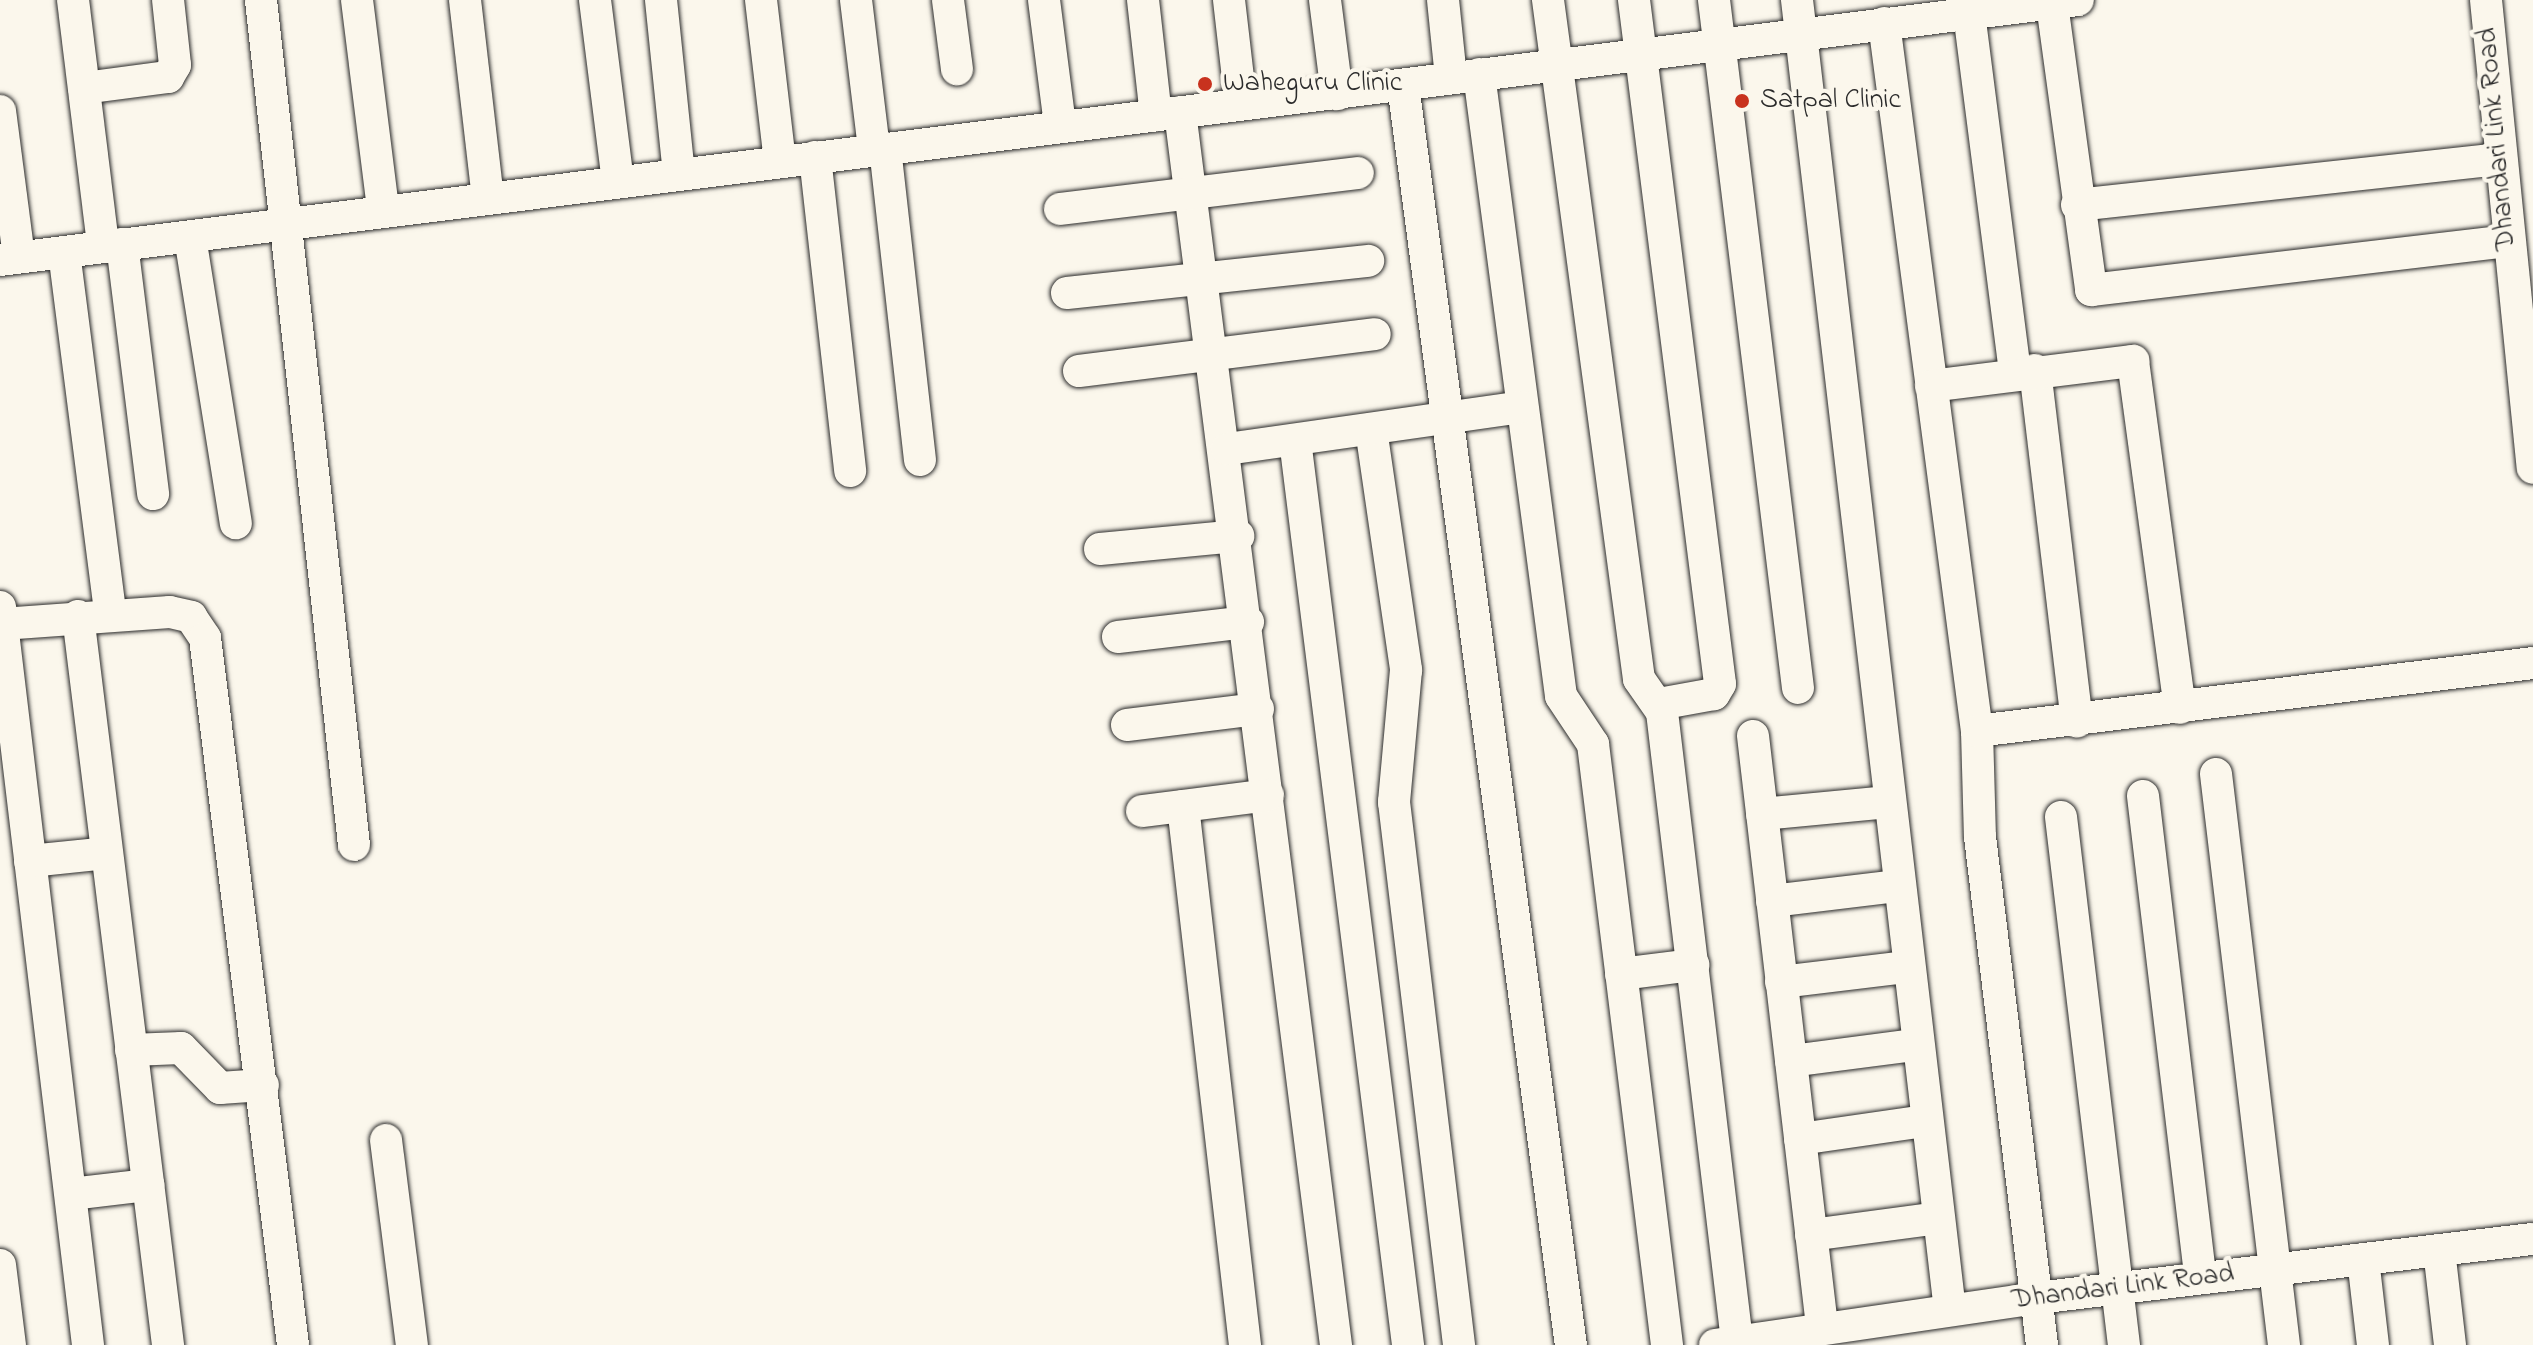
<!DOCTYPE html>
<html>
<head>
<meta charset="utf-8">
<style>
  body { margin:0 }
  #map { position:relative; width:2533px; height:1345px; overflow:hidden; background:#fbf7ec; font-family:"Indie Flower",sans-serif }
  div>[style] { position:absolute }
  .roads { filter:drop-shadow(0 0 2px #2b2b2b) drop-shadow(0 0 2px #2b2b2b) }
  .minor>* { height:32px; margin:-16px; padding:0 16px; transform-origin:16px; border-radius:16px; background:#fbf7ec }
  .dots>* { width:22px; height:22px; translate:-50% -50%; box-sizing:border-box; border:4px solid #fbf7ec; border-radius:50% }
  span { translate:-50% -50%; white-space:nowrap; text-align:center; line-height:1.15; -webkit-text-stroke:8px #fbf7ec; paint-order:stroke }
  .poi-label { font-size:28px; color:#2b2b2b }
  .left { translate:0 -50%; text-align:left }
  .street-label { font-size:28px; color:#2b2b2b }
</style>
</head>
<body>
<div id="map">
  <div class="roads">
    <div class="minor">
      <i style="left:73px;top:0;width:248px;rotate:83deg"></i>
      <i style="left:261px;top:0;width:850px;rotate:83.72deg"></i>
      <i style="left:357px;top:0;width:212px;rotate:82.9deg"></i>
      <i style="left:465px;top:0;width:199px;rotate:83.4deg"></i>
      <i style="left:595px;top:0;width:182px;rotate:82.8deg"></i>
      <i style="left:661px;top:0;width:175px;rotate:84.1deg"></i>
      <i style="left:761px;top:0;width:162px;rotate:83.3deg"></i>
      <i style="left:856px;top:0;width:150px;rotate:83.1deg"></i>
      <i style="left:948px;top:0;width:70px;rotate:82.6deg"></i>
      <i style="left:1044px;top:0;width:126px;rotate:82.7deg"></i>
      <i style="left:1143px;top:0;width:116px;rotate:83.6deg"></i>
      <i style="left:1229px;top:0;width:104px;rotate:83.4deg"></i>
      <i style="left:1325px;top:0;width:95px;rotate:82.7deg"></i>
      <i style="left:1443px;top:0;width:78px;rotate:84.1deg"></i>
      <i style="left:1548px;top:0;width:685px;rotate:82.37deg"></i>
      <i style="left:1639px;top:679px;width:40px;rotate:55.1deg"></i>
      <i style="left:1662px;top:712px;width:633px;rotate:83.2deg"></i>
      <i style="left:1634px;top:0;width:689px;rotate:82.83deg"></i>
      <i style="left:1720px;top:684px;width:12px;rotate:121deg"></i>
      <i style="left:1714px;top:694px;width:56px;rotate:169.7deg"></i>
      <i style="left:1714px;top:0;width:693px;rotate:83.04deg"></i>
      <i style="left:1797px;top:0;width:1319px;rotate:83.34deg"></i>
      <i style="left:2486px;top:0;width:470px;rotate:84.3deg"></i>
      <i style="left:2052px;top:4px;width:289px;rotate:82.2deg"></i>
      <i style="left:2091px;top:290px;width:419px;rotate:-6.7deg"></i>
      <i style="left:1969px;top:13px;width:364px;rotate:82.7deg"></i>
      <i style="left:1884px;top:23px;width:714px;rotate:82.52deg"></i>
      <i style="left:1977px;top:731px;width:106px;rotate:88.4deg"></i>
      <i style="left:1980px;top:837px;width:512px;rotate:83.04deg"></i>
      <i style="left:1479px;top:74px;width:627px;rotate:82.49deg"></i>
      <i style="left:1561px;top:696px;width:58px;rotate:56.3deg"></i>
      <i style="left:1593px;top:744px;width:606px;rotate:82.98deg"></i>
      <i style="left:1403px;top:85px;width:1271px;rotate:82.41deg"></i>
      <i style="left:84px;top:88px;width:85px;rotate:-7.5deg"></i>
      <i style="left:168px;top:77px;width:14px;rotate:-60deg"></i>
      <i style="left:175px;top:65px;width:65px;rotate:-96.1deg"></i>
      <i style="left:0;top:111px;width:147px;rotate:82.6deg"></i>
      <i style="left:1180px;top:112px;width:1243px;rotate:82.79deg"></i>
      <i style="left:885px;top:148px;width:314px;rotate:83.6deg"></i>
      <i style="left:815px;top:157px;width:316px;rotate:83.6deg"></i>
      <i style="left:2077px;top:205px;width:424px;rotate:-6.2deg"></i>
      <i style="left:1060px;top:209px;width:300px;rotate:-6.9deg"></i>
      <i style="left:190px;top:237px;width:290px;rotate:80.9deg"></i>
      <i style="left:122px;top:244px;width:252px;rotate:82.9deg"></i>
      <i style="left:64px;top:252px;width:364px;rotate:82.7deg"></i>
      <i style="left:0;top:260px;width:2094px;rotate:-7.13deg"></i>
      <i style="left:1067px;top:293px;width:303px;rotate:-6.1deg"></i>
      <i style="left:2035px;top:370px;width:354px;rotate:83.2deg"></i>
      <i style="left:1079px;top:371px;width:298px;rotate:-7.1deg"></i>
      <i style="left:1931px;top:386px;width:204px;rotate:-7.1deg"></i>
      <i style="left:2133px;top:361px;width:350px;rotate:82.3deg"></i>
      <i style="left:1371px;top:429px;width:244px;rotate:81.7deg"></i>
      <i style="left:1406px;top:670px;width:133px;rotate:95.2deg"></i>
      <i style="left:1394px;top:802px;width:547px;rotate:83.17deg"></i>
      <i style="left:1295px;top:440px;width:912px;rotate:82.88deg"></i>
      <i style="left:1227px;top:449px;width:298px;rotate:-8.1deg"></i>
      <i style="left:1100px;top:549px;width:139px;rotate:-5.4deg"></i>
      <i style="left:0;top:607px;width:743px;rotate:83.2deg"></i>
      <i style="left:78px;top:616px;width:735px;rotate:82.96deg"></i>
      <i style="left:2px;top:624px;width:168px;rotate:-4.1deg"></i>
      <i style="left:170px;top:612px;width:22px;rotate:13deg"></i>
      <i style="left:191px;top:617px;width:25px;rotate:56deg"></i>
      <i style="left:205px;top:638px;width:712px;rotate:82.9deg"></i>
      <i style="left:1118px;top:637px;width:131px;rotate:-6.6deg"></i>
      <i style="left:1127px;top:725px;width:132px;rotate:-7deg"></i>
      <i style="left:1977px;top:731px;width:560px;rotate:-6.97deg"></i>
      <i style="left:1753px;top:736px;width:594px;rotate:83.33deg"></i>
      <i style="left:2216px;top:774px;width:575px;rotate:83.21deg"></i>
      <i style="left:2143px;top:796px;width:484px;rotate:83.2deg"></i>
      <i style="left:1183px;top:806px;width:543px;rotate:83.44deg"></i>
      <i style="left:1142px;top:811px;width:127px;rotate:-7.2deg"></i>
      <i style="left:1762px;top:814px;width:127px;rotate:-5.4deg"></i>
      <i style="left:2061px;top:817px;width:532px;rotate:83.2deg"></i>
      <i style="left:30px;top:861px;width:77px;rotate:-5.9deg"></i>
      <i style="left:1772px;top:901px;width:127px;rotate:-6.8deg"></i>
      <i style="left:1621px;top:974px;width:73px;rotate:-7.1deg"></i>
      <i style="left:1781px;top:982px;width:127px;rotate:-6.8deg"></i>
      <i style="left:131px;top:1050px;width:50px;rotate:-2.3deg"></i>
      <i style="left:181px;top:1048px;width:56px;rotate:45.7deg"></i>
      <i style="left:220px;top:1088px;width:43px;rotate:-4deg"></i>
      <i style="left:1791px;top:1061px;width:125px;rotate:-7.4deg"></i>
      <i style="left:1800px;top:1139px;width:126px;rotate:-8.2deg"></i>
      <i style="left:386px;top:1140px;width:207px;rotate:82.8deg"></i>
      <i style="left:71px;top:1194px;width:78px;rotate:-6.7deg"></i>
      <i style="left:1811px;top:1235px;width:128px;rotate:-7.6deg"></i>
      <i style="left:2439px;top:1250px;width:96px;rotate:83.4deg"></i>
      <i style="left:2363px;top:1259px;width:87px;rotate:83.4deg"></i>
      <i style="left:0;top:1265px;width:81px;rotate:82.9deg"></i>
      <i style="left:1715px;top:1345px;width:325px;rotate:-8.3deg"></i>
      <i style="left:2037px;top:1298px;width:499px;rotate:-6.8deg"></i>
    </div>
  </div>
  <div class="dots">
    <i style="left:1205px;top:84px;background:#c8321e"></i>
    <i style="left:1742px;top:101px;background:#c8321e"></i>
  </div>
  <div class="poi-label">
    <span class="left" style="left:1223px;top:84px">Waheguru Clinic</span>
    <span class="left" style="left:1760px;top:101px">Satpal Clinic</span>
  </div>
  <div class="street-label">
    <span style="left:2498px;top:139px;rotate:-95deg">Dhandari Link Road</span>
    <span style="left:2123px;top:1288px;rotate:-7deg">Dhandari Link Road</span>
  </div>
</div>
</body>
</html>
